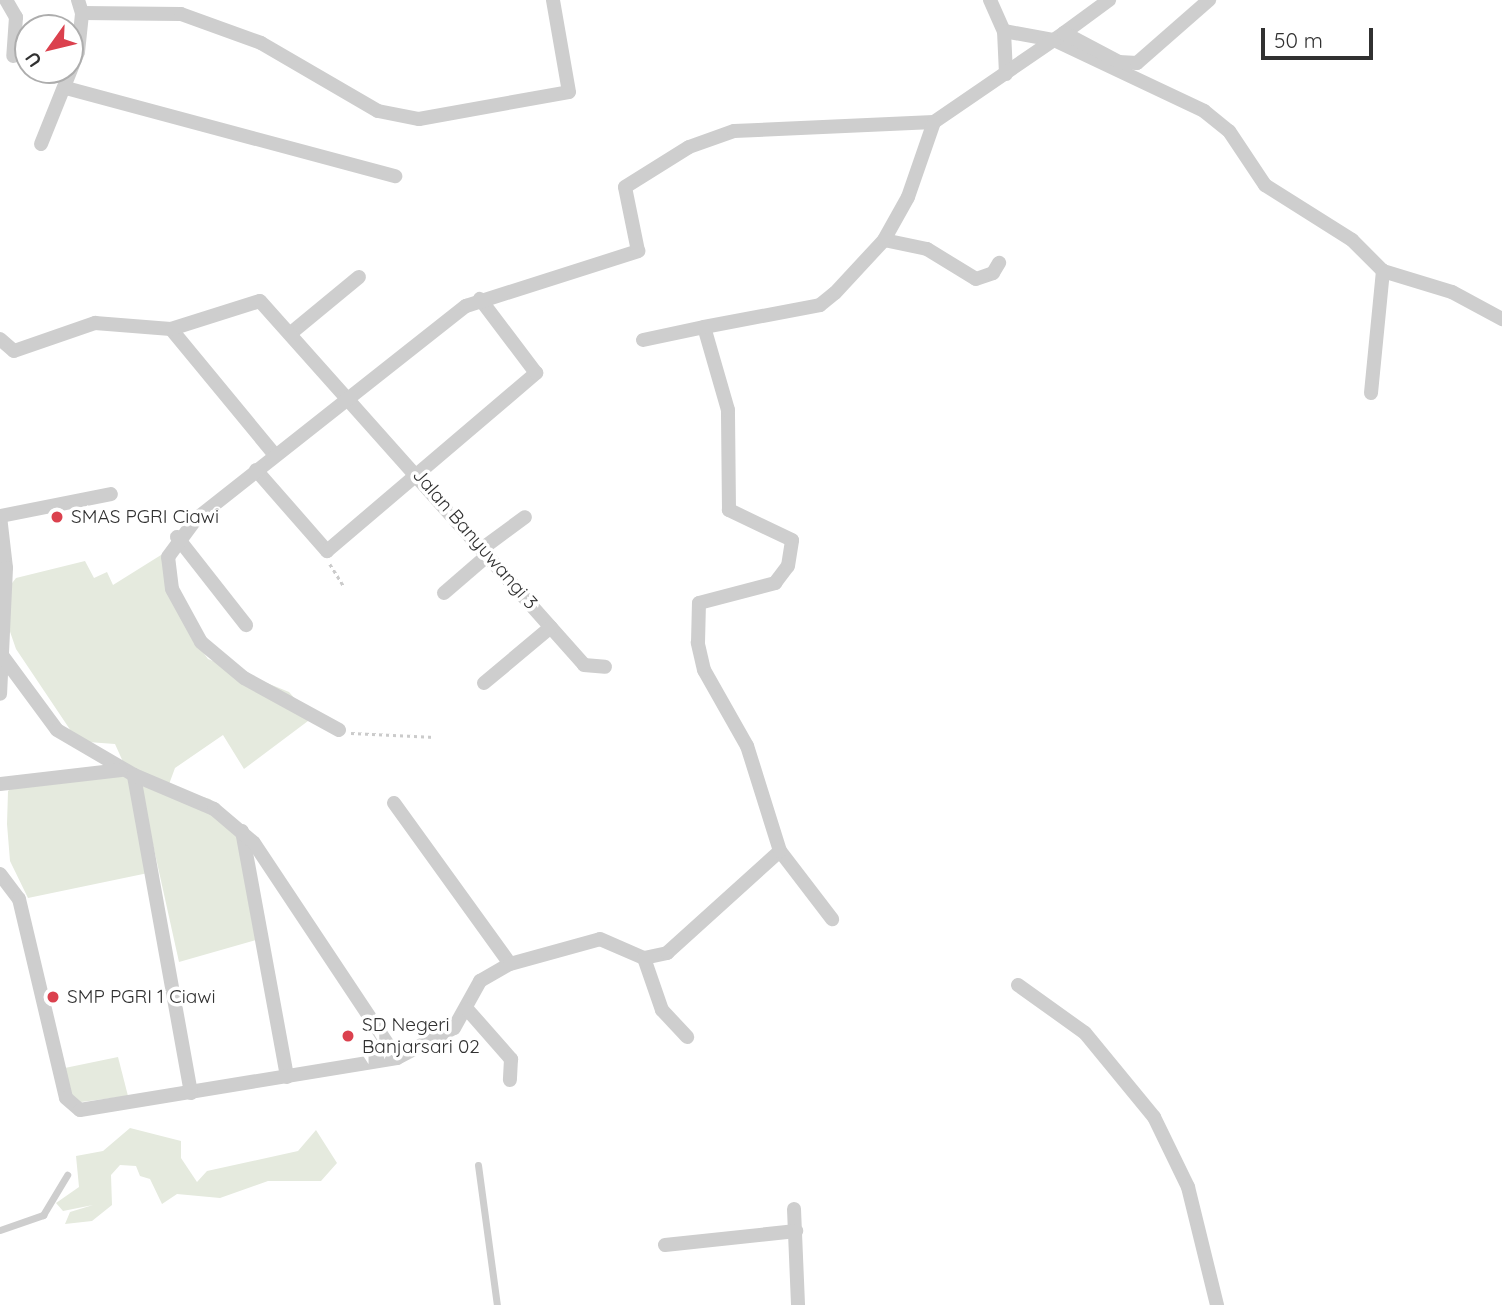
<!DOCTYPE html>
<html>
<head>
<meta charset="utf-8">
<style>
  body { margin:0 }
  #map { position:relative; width:1502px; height:1305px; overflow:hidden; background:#fff; font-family:Quicksand,sans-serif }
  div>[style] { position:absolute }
  .green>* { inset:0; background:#e5eade }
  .path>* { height:2.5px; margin-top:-1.25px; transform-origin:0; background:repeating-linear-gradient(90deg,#cbcbcb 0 3.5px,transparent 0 7px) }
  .lane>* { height:7px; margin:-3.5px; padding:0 3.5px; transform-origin:3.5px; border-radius:3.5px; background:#cecece }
  .street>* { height:14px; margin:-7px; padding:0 7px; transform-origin:7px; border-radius:7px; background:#cecece }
  .dots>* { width:19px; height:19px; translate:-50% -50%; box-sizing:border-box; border:4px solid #fff; border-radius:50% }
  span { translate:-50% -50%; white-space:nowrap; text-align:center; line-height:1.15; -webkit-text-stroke:7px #fff; paint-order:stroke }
  .poi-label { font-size:19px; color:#313131 }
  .left { translate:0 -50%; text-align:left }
  .street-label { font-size:19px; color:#313131 }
  .north { position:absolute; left:14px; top:14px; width:70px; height:70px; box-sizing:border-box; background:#fff; border:2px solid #adadad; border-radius:50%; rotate:236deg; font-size:19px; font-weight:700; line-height:28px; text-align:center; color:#313131 }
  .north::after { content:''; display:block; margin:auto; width:24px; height:32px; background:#db414e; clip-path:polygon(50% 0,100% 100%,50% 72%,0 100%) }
  .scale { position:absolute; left:1261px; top:28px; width:112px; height:32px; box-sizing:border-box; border:4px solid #313131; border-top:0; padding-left:9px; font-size:21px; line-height:24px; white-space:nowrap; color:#313131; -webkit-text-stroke:5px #fff; paint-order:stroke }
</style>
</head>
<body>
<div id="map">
  <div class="green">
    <i style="clip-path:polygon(161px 555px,192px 637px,208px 659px,289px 692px,312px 718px,244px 769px,223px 735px,175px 768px,168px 787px,210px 799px,241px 824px,263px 938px,179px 962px,150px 831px,148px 873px,28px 898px,10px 861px,7px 824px,8px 791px,15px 785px,124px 764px,115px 744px,88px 742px,71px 731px,16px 649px,7px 623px,9px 587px,16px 578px,85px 561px,94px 578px,107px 572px,113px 585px)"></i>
    <i style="clip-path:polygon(118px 1057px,128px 1096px,73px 1103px,60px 1069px)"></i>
    <i style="clip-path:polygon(130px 1128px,181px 1141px,181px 1158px,197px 1182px,207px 1171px,298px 1151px,316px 1130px,337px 1163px,321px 1181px,268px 1181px,220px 1198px,177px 1194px,162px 1204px,150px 1179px,140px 1176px,136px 1166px,120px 1165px,111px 1175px,112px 1205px,92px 1221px,65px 1224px,70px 1212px,93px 1205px,63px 1211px,56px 1203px,79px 1187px,76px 1156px,103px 1151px)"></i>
  </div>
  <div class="path">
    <i style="left:330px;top:564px;width:25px;rotate:58deg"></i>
    <i style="left:351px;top:733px;width:84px;rotate:2.7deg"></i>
  </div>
  <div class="lane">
    <i style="left:478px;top:1165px;width:141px;rotate:82.3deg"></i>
    <i style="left:0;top:1230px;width:46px;rotate:-19.2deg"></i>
    <i style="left:43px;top:1215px;width:47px;rotate:-59deg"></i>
  </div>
  <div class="street">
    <i style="left:6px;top:0;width:20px;rotate:60deg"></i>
    <i style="left:16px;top:17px;width:39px;rotate:94deg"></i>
    <i style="left:78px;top:0;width:14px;rotate:73deg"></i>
    <i style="left:82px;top:13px;width:99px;rotate:0.6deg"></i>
    <i style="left:181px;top:14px;width:85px;rotate:19.9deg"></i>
    <i style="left:261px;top:43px;width:135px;rotate:30.2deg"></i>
    <i style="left:378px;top:111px;width:42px;rotate:11deg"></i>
    <i style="left:419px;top:119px;width:152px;rotate:-10.2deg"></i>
    <i style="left:569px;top:92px;width:93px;rotate:-99.9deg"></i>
    <i style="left:990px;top:0;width:34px;rotate:66deg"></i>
    <i style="left:1004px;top:31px;width:51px;rotate:10.2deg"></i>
    <i style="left:1054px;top:40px;width:166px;rotate:25.3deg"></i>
    <i style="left:1204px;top:111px;width:32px;rotate:39deg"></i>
    <i style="left:1229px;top:131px;width:65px;rotate:56.3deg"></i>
    <i style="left:1265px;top:185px;width:103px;rotate:32.3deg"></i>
    <i style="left:1352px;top:240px;width:44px;rotate:45deg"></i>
    <i style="left:1383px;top:271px;width:72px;rotate:16.9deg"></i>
    <i style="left:1452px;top:292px;width:57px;rotate:28.4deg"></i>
    <i style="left:1004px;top:31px;width:43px;rotate:87.3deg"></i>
    <i style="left:1064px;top:33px;width:56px;rotate:-36.3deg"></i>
    <i style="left:66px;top:88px;width:341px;rotate:15deg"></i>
    <i style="left:41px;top:144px;width:99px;rotate:-68.1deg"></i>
    <i style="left:78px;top:52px;width:39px;rotate:-84deg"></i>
    <i style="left:884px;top:240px;width:44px;rotate:11.8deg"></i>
    <i style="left:927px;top:249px;width:57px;rotate:31.5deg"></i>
    <i style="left:976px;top:279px;width:18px;rotate:-19deg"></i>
    <i style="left:993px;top:273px;width:12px;rotate:-59deg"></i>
    <i style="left:171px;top:329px;width:163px;rotate:50.5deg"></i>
    <i style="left:291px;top:333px;width:88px;rotate:-39.5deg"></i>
    <i style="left:0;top:339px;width:18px;rotate:41deg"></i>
    <i style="left:14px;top:351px;width:86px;rotate:-19.1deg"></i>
    <i style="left:95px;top:323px;width:76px;rotate:4.5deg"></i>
    <i style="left:171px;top:329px;width:93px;rotate:-17.5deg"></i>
    <i style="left:260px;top:301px;width:487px;rotate:48.3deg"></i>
    <i style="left:584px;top:665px;width:21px;rotate:5deg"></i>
    <i style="left:643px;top:340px;width:62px;rotate:-12deg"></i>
    <i style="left:1371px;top:393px;width:123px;rotate:-84.4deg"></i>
    <i style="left:256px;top:470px;width:108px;rotate:48.8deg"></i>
    <i style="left:327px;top:551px;width:275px;rotate:-40.4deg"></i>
    <i style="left:536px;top:373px;width:93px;rotate:-127.1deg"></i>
    <i style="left:0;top:516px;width:52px;rotate:83.4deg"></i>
    <i style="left:6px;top:568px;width:126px;rotate:92.7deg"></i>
    <i style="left:1px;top:516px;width:112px;rotate:-11.3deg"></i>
    <i style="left:177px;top:537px;width:112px;rotate:51.9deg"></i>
    <i style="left:483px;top:548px;width:52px;rotate:-36.4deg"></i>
    <i style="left:444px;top:593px;width:58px;rotate:-40.8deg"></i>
    <i style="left:1px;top:654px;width:94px;rotate:53.6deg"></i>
    <i style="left:57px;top:730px;width:89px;rotate:30.3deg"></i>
    <i style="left:484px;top:683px;width:87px;rotate:-39.9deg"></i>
    <i style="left:339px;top:730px;width:108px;rotate:-151.3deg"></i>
    <i style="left:244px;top:678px;width:56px;rotate:-140.1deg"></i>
    <i style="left:201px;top:642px;width:60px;rotate:-118.7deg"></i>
    <i style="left:172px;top:589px;width:32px;rotate:-97deg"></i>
    <i style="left:168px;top:557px;width:47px;rotate:-53.6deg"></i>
    <i style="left:196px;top:519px;width:344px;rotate:-38.3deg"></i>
    <i style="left:466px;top:306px;width:181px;rotate:-17.7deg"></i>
    <i style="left:638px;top:251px;width:65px;rotate:-101.5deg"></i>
    <i style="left:625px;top:187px;width:75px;rotate:-32deg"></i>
    <i style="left:689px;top:147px;width:48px;rotate:-19.6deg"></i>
    <i style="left:734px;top:131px;width:200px;rotate:-2.6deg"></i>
    <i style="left:934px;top:122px;width:158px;rotate:-34.4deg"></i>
    <i style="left:1064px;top:33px;width:62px;rotate:27.8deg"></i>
    <i style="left:1119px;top:62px;width:18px;rotate:3deg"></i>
    <i style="left:1137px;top:63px;width:96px;rotate:-41.2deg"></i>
    <i style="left:0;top:784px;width:122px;rotate:-6.6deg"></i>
    <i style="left:394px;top:803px;width:198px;rotate:54.2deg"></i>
    <i style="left:242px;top:831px;width:250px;rotate:79.6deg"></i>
    <i style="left:780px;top:851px;width:86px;rotate:52.6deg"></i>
    <i style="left:0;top:874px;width:31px;rotate:53deg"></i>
    <i style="left:19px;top:899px;width:204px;rotate:76.7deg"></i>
    <i style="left:66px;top:1098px;width:18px;rotate:41deg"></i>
    <i style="left:80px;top:1110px;width:321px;rotate:-9.3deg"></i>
    <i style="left:397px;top:1058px;width:64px;rotate:-27.8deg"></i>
    <i style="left:454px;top:1028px;width:54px;rotate:-61deg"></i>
    <i style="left:480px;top:981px;width:34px;rotate:-30deg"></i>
    <i style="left:510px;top:964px;width:93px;rotate:-15.5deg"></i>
    <i style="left:600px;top:939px;width:48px;rotate:23.4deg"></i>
    <i style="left:644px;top:958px;width:24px;rotate:-12deg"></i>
    <i style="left:667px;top:953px;width:152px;rotate:-42.1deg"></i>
    <i style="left:780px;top:851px;width:110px;rotate:-107.4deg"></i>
    <i style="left:747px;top:746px;width:87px;rotate:-119.5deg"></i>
    <i style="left:704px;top:670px;width:28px;rotate:-103deg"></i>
    <i style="left:698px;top:643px;width:40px;rotate:-88.6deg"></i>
    <i style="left:699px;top:603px;width:79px;rotate:-14.7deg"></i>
    <i style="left:775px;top:583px;width:21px;rotate:-53deg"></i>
    <i style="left:788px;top:566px;width:26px;rotate:-81deg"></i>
    <i style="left:792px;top:540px;width:70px;rotate:-154.5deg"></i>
    <i style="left:729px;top:510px;width:100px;rotate:-90.6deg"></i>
    <i style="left:728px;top:410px;width:86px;rotate:-106.1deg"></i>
    <i style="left:704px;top:327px;width:118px;rotate:-10.7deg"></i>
    <i style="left:820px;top:305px;width:19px;rotate:-39deg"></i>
    <i style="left:835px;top:293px;width:72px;rotate:-47.2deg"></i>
    <i style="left:884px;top:240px;width:49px;rotate:-60.8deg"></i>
    <i style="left:908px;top:197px;width:79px;rotate:-70.9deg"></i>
    <i style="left:644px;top:958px;width:55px;rotate:70.9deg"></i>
    <i style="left:662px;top:1010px;width:37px;rotate:47deg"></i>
    <i style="left:1018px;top:985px;width:82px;rotate:35.6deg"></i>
    <i style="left:1085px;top:1033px;width:109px;rotate:50.6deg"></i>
    <i style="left:1154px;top:1117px;width:78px;rotate:64.1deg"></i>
    <i style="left:1188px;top:1187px;width:122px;rotate:76.2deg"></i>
    <i style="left:467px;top:1009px;width:67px;rotate:48.7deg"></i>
    <i style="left:511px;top:1059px;width:21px;rotate:93deg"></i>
    <i style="left:191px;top:1093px;width:323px;rotate:-100.2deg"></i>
    <i style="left:134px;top:775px;width:87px;rotate:23deg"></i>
    <i style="left:214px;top:809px;width:52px;rotate:40.4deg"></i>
    <i style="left:254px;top:843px;width:258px;rotate:56.4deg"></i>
    <i style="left:794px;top:1209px;width:96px;rotate:87.6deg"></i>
    <i style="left:665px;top:1245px;width:132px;rotate:-6.1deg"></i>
  </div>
  <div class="dots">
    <i style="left:57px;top:517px;background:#db414e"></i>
    <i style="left:53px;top:997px;background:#db414e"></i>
    <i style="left:348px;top:1036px;background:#db414e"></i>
  </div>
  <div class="poi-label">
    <span class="left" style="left:71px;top:517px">SMAS PGRI Ciawi</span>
    <span class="left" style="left:67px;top:997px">SMP PGRI 1 Ciawi</span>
    <span class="left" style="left:362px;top:1036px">SD Negeri<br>Banjarsari 02</span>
  </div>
  <div class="street-label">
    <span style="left:475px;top:539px;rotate:49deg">Jalan Banyuwangi 3</span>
  </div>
  <div class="north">U</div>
  <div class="scale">50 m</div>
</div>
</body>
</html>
